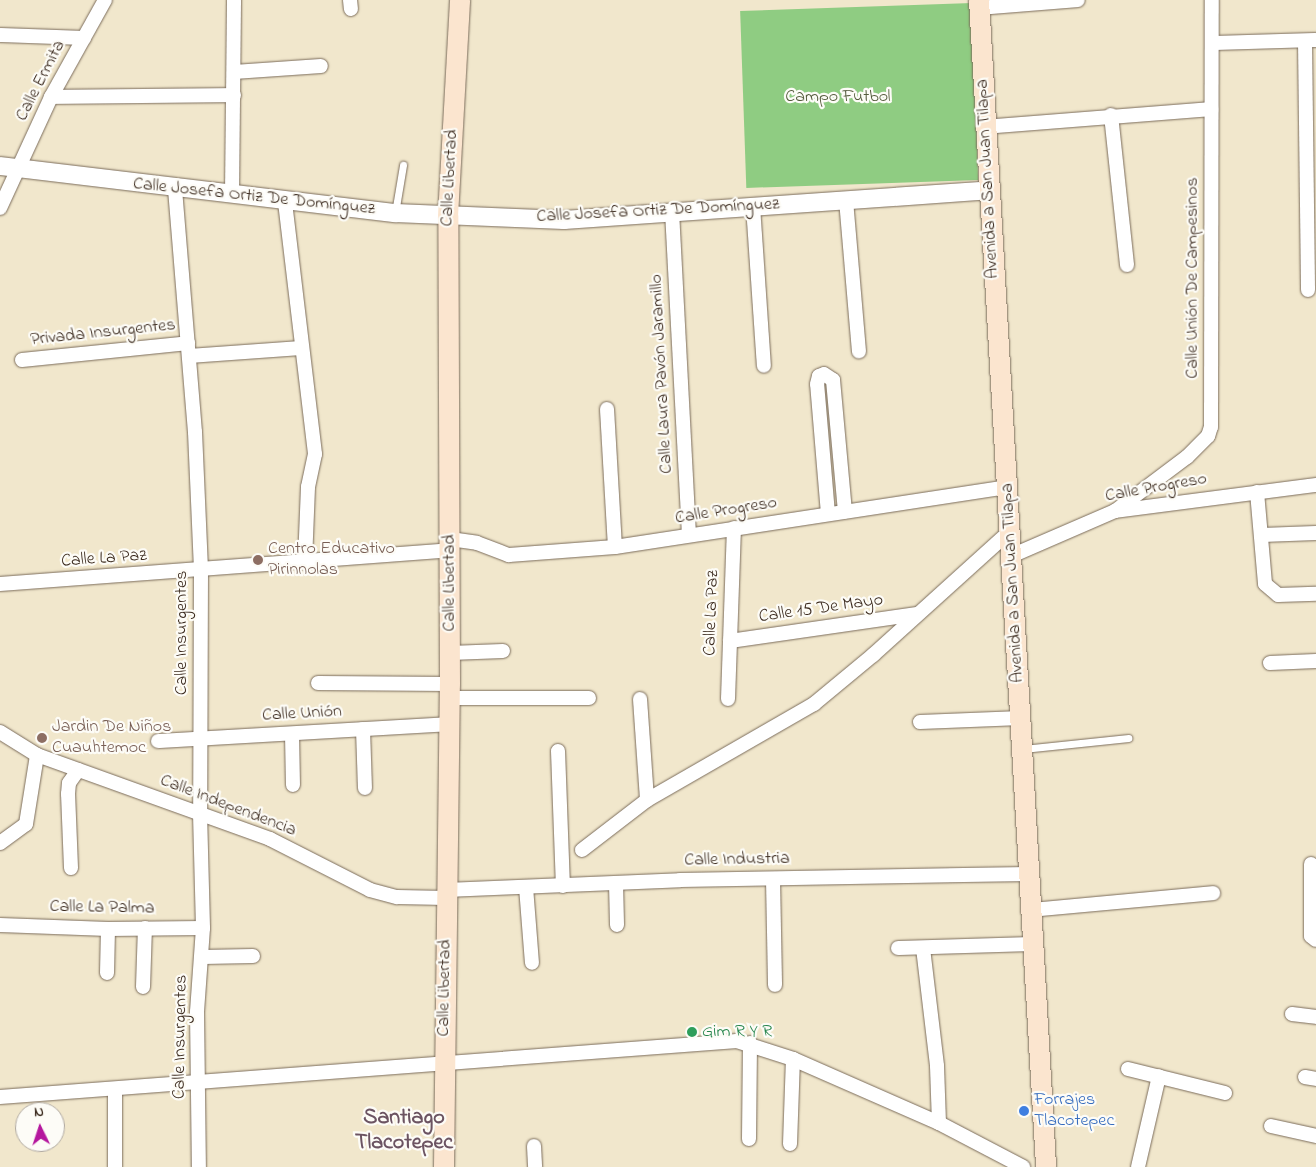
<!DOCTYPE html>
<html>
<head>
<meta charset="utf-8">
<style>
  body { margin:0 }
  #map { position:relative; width:1316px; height:1167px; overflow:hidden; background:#f1e7cc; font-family:"Indie Flower",sans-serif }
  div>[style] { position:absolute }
  .green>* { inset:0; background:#8fcc82; transform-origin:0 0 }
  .roads { filter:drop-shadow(0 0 1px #7b6c5b) drop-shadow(0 0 1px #7b6c5b) }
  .service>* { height:7px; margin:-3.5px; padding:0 3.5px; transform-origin:3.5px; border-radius:3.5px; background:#fff }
  .minor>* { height:14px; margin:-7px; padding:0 7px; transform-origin:7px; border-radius:7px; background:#fff }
  .tertiary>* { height:18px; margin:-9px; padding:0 9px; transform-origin:9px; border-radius:9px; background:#fff }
  .secondary>* { height:20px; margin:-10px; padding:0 10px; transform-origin:10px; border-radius:10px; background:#fbe5cf }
  .dots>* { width:14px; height:14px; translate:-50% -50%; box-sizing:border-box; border:2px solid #fdfcf7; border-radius:50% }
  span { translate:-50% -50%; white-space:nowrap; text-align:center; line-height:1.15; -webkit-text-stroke:4.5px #fdfcf7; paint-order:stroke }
  .street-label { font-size:18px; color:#3b2a1e }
  .park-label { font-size:18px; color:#545b3c }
  .education-label { font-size:18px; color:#785e54 }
  .left { translate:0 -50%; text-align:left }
  .leisure-label { font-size:18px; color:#27864d }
  .shop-label { font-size:18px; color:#366cbe }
  .district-label { font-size:22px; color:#6c5462; font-weight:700 }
  .north { position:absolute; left:15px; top:1102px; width:50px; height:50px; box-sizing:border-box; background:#fdfcf7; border:1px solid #afa8a0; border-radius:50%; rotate:356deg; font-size:14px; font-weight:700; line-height:20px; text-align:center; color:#3b2a1e }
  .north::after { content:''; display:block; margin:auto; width:18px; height:22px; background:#b5179e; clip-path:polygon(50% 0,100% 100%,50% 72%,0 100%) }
</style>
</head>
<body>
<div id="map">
  <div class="green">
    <i style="left:972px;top:3px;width:177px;height:232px;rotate:88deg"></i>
  </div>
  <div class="roads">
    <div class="service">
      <i style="left:395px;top:213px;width:49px;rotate:-80.5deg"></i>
      <i style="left:1023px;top:749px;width:106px;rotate:-6deg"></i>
    </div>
    <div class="minor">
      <i style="left:350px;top:0;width:9px;rotate:84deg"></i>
      <i style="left:979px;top:8px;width:99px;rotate:-4.6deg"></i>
      <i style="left:0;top:35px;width:84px;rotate:2deg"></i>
      <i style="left:1305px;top:41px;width:249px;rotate:89.3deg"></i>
      <i style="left:1213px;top:43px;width:103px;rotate:-1.7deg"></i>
      <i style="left:234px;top:72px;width:87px;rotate:-3.9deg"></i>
      <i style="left:51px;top:97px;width:183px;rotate:-0.6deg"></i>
      <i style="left:1111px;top:115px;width:151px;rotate:83.9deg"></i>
      <i style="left:984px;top:127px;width:228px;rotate:-4.5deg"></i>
      <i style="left:175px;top:189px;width:244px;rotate:85.3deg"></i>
      <i style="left:195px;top:432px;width:138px;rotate:87.5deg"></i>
      <i style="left:201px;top:570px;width:243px;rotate:90.2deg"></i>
      <i style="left:200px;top:813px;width:115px;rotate:88.5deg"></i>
      <i style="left:203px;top:928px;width:84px;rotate:94.1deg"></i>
      <i style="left:197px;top:1012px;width:155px;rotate:89.3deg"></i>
      <i style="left:232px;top:194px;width:194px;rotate:-89.4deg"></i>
      <i style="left:846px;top:200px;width:152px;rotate:85.1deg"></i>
      <i style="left:285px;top:202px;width:254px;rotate:83.2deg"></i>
      <i style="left:315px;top:454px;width:34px;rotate:102deg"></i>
      <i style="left:308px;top:487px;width:76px;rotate:92.3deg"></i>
      <i style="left:753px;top:206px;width:160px;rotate:86.1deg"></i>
      <i style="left:0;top:208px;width:122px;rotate:-65.3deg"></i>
      <i style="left:51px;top:97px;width:111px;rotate:-60.9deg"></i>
      <i style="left:672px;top:211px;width:324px;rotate:87deg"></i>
      <i style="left:189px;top:356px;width:112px;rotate:-4.1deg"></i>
      <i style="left:22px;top:360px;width:167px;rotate:-5.8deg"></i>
      <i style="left:607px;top:409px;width:138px;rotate:86.7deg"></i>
      <i style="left:1257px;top:492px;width:92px;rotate:85deg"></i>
      <i style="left:1265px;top:584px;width:17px;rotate:40deg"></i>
      <i style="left:1278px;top:595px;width:38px;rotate:-2deg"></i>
      <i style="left:1115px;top:511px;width:90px;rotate:-36.9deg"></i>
      <i style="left:1187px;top:457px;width:30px;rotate:-45deg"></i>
      <i style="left:1208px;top:436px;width:9px;rotate:-72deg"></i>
      <i style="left:1211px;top:427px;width:427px;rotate:-89.9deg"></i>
      <i style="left:828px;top:514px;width:130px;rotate:-94.8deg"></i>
      <i style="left:817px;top:384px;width:8px;rotate:-76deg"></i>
      <i style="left:819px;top:376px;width:5px;rotate:-22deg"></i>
      <i style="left:824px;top:374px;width:11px;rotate:34deg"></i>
      <i style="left:833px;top:380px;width:132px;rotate:84.8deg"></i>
      <i style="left:1262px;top:535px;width:54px;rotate:-2.1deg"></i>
      <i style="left:450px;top:539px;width:27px;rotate:8deg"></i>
      <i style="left:477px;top:543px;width:34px;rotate:21deg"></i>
      <i style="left:509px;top:555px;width:106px;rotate:-4.3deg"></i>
      <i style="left:615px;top:547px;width:398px;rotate:-8.7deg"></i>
      <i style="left:1011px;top:556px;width:113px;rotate:-23.4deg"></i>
      <i style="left:1115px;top:511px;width:203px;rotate:-7.4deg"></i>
      <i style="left:0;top:584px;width:451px;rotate:-4.3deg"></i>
      <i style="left:730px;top:641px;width:189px;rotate:-8.2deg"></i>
      <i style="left:450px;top:653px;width:53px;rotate:-2.2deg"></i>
      <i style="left:1270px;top:663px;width:46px;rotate:-2.5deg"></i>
      <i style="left:318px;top:683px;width:132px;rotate:0.4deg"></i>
      <i style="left:449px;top:698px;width:140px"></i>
      <i style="left:640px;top:699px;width:101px;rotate:86deg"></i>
      <i style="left:728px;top:699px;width:171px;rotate:-88deg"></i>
      <i style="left:920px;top:722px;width:101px;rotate:-2.3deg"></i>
      <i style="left:363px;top:729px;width:59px;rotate:88.1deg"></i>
      <i style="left:0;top:732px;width:44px;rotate:31.9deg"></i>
      <i style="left:37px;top:755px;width:248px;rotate:19.8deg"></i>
      <i style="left:270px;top:839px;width:112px;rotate:27deg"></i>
      <i style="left:370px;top:890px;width:28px;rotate:15deg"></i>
      <i style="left:397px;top:897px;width:49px;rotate:1.2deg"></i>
      <i style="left:292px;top:734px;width:51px;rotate:88.9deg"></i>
      <i style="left:158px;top:741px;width:291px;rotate:-3.3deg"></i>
      <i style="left:558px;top:751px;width:135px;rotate:87.9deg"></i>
      <i style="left:0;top:843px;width:32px;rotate:-36deg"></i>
      <i style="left:26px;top:824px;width:70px;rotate:-80.9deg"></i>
      <i style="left:582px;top:850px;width:82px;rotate:-37.6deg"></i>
      <i style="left:647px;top:800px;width:193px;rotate:-29.9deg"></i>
      <i style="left:814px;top:704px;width:77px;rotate:-39.7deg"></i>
      <i style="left:873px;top:655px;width:185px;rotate:-42.1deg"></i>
      <i style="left:1311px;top:864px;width:72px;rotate:90deg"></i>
      <i style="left:1311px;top:936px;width:6px;rotate:39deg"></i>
      <i style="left:71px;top:868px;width:74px;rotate:-92.3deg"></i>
      <i style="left:68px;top:794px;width:11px;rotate:-85deg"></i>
      <i style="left:69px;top:783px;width:16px;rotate:-55deg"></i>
      <i style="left:773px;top:879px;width:106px;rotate:88.9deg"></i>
      <i style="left:616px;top:883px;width:42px;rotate:88.6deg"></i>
      <i style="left:526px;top:887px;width:76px;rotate:85.5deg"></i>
      <i style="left:446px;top:890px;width:234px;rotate:-2.4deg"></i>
      <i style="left:680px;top:880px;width:349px;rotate:-1deg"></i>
      <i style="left:1031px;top:910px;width:183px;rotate:-5.3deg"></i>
      <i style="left:0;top:925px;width:108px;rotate:2.1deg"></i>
      <i style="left:108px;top:929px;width:95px;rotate:-0.6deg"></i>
      <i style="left:898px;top:948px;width:135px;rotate:-1.7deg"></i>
      <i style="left:923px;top:948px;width:119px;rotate:83.2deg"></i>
      <i style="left:937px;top:1066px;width:57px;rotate:88deg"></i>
      <i style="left:203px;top:957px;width:50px;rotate:-1.1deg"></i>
      <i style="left:107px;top:973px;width:44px;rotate:-88.7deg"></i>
      <i style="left:143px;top:987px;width:59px;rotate:-88.1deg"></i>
      <i style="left:1292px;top:1014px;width:24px;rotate:7deg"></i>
      <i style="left:1128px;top:1069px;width:100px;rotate:13.9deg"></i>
      <i style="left:1305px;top:1077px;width:11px;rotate:10deg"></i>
      <i style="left:115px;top:1089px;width:78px;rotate:90deg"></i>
      <i style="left:0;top:1097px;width:739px;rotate:-4.35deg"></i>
      <i style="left:737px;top:1041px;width:59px;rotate:17.8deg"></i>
      <i style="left:793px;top:1059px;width:159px;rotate:23.7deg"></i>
      <i style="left:939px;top:1123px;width:95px;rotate:27.6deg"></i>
      <i style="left:1271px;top:1126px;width:46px;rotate:12.5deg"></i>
      <i style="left:749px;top:1139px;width:96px;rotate:-89.4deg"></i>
      <i style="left:790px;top:1144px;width:85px;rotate:-88deg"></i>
      <i style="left:534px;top:1146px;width:21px;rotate:87deg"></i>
      <i style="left:1138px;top:1167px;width:93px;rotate:-77deg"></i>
    </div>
    <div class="tertiary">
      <i style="left:0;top:166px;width:398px;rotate:6.8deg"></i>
      <i style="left:395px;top:213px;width:169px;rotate:2.4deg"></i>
      <i style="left:564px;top:220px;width:425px;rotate:-4deg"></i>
    </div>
    <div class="secondary">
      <i style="left:979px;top:0;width:1169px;rotate:86.71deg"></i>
      <i style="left:444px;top:1167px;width:483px;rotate:-89.3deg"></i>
      <i style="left:450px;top:684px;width:468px;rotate:-90.2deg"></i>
      <i style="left:448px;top:216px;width:216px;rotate:-86.8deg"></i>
    </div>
  </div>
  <div class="dots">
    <i style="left:258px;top:560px;background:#8d6e63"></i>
    <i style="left:42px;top:738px;background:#8d6e63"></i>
    <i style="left:692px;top:1032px;background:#2e9e5b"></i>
    <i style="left:1024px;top:1111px;background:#3f7fe0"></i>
  </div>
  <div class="street-label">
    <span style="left:41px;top:81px;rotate:-63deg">Calle Ermita</span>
    <span style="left:450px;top:178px;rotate:-87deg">Calle Libertad</span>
    <span style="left:988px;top:179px;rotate:-93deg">Avenida a San Juan Tilapa</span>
    <span style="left:254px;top:197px;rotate:6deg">Calle Josefa Ortiz De Domínguez</span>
    <span style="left:658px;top:211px;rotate:-3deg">Calle Josefa Ortiz De Domínguez</span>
    <span style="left:1193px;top:278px;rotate:-90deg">Calle Unión De Campesinos</span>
    <span style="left:103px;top:333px;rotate:-6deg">Privada Insurgentes</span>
    <span style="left:662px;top:374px;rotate:-93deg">Calle Laura Pavón Jaramillo</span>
    <span style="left:1156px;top:488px;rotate:-10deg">Calle Progreso</span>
    <span style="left:726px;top:511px;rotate:-9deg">Calle Progreso</span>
    <span style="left:104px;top:559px;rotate:-4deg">Calle La Paz</span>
    <span style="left:450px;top:583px;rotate:-90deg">Calle Libertad</span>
    <span style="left:1013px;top:583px;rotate:-93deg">Avenida a San Juan Tilapa</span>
    <span style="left:821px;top:609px;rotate:-8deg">Calle 15 De Mayo</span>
    <span style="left:712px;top:613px;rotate:-88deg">Calle La Paz</span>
    <span style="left:182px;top:633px;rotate:-90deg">Calle Insurgentes</span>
    <span style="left:302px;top:714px;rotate:-3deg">Calle Unión</span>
    <span style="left:228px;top:806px;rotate:21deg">Calle Independencia</span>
    <span style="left:737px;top:860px;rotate:-1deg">Calle Industria</span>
    <span style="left:102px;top:908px;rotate:1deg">Calle La Palma</span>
    <span style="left:445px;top:988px;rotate:-89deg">Calle Libertad</span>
    <span style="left:181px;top:1037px;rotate:-89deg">Calle Insurgentes</span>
  </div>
  <div class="park-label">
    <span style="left:838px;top:97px">Campo Futbol</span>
  </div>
  <div class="education-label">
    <span class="left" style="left:268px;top:560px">Centro Educativo<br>Pirinnolas</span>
    <span class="left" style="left:52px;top:738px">Jardin De Niños<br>Cuauhtemoc</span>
  </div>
  <div class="leisure-label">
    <span class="left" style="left:702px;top:1032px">Gim R Y R</span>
  </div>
  <div class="shop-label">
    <span class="left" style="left:1034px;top:1111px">Forrajes<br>Tlacotepec</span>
  </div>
  <div class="district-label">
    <span style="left:404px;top:1131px">Santiago<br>Tlacotepec</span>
  </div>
  <div class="north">N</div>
</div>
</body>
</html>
